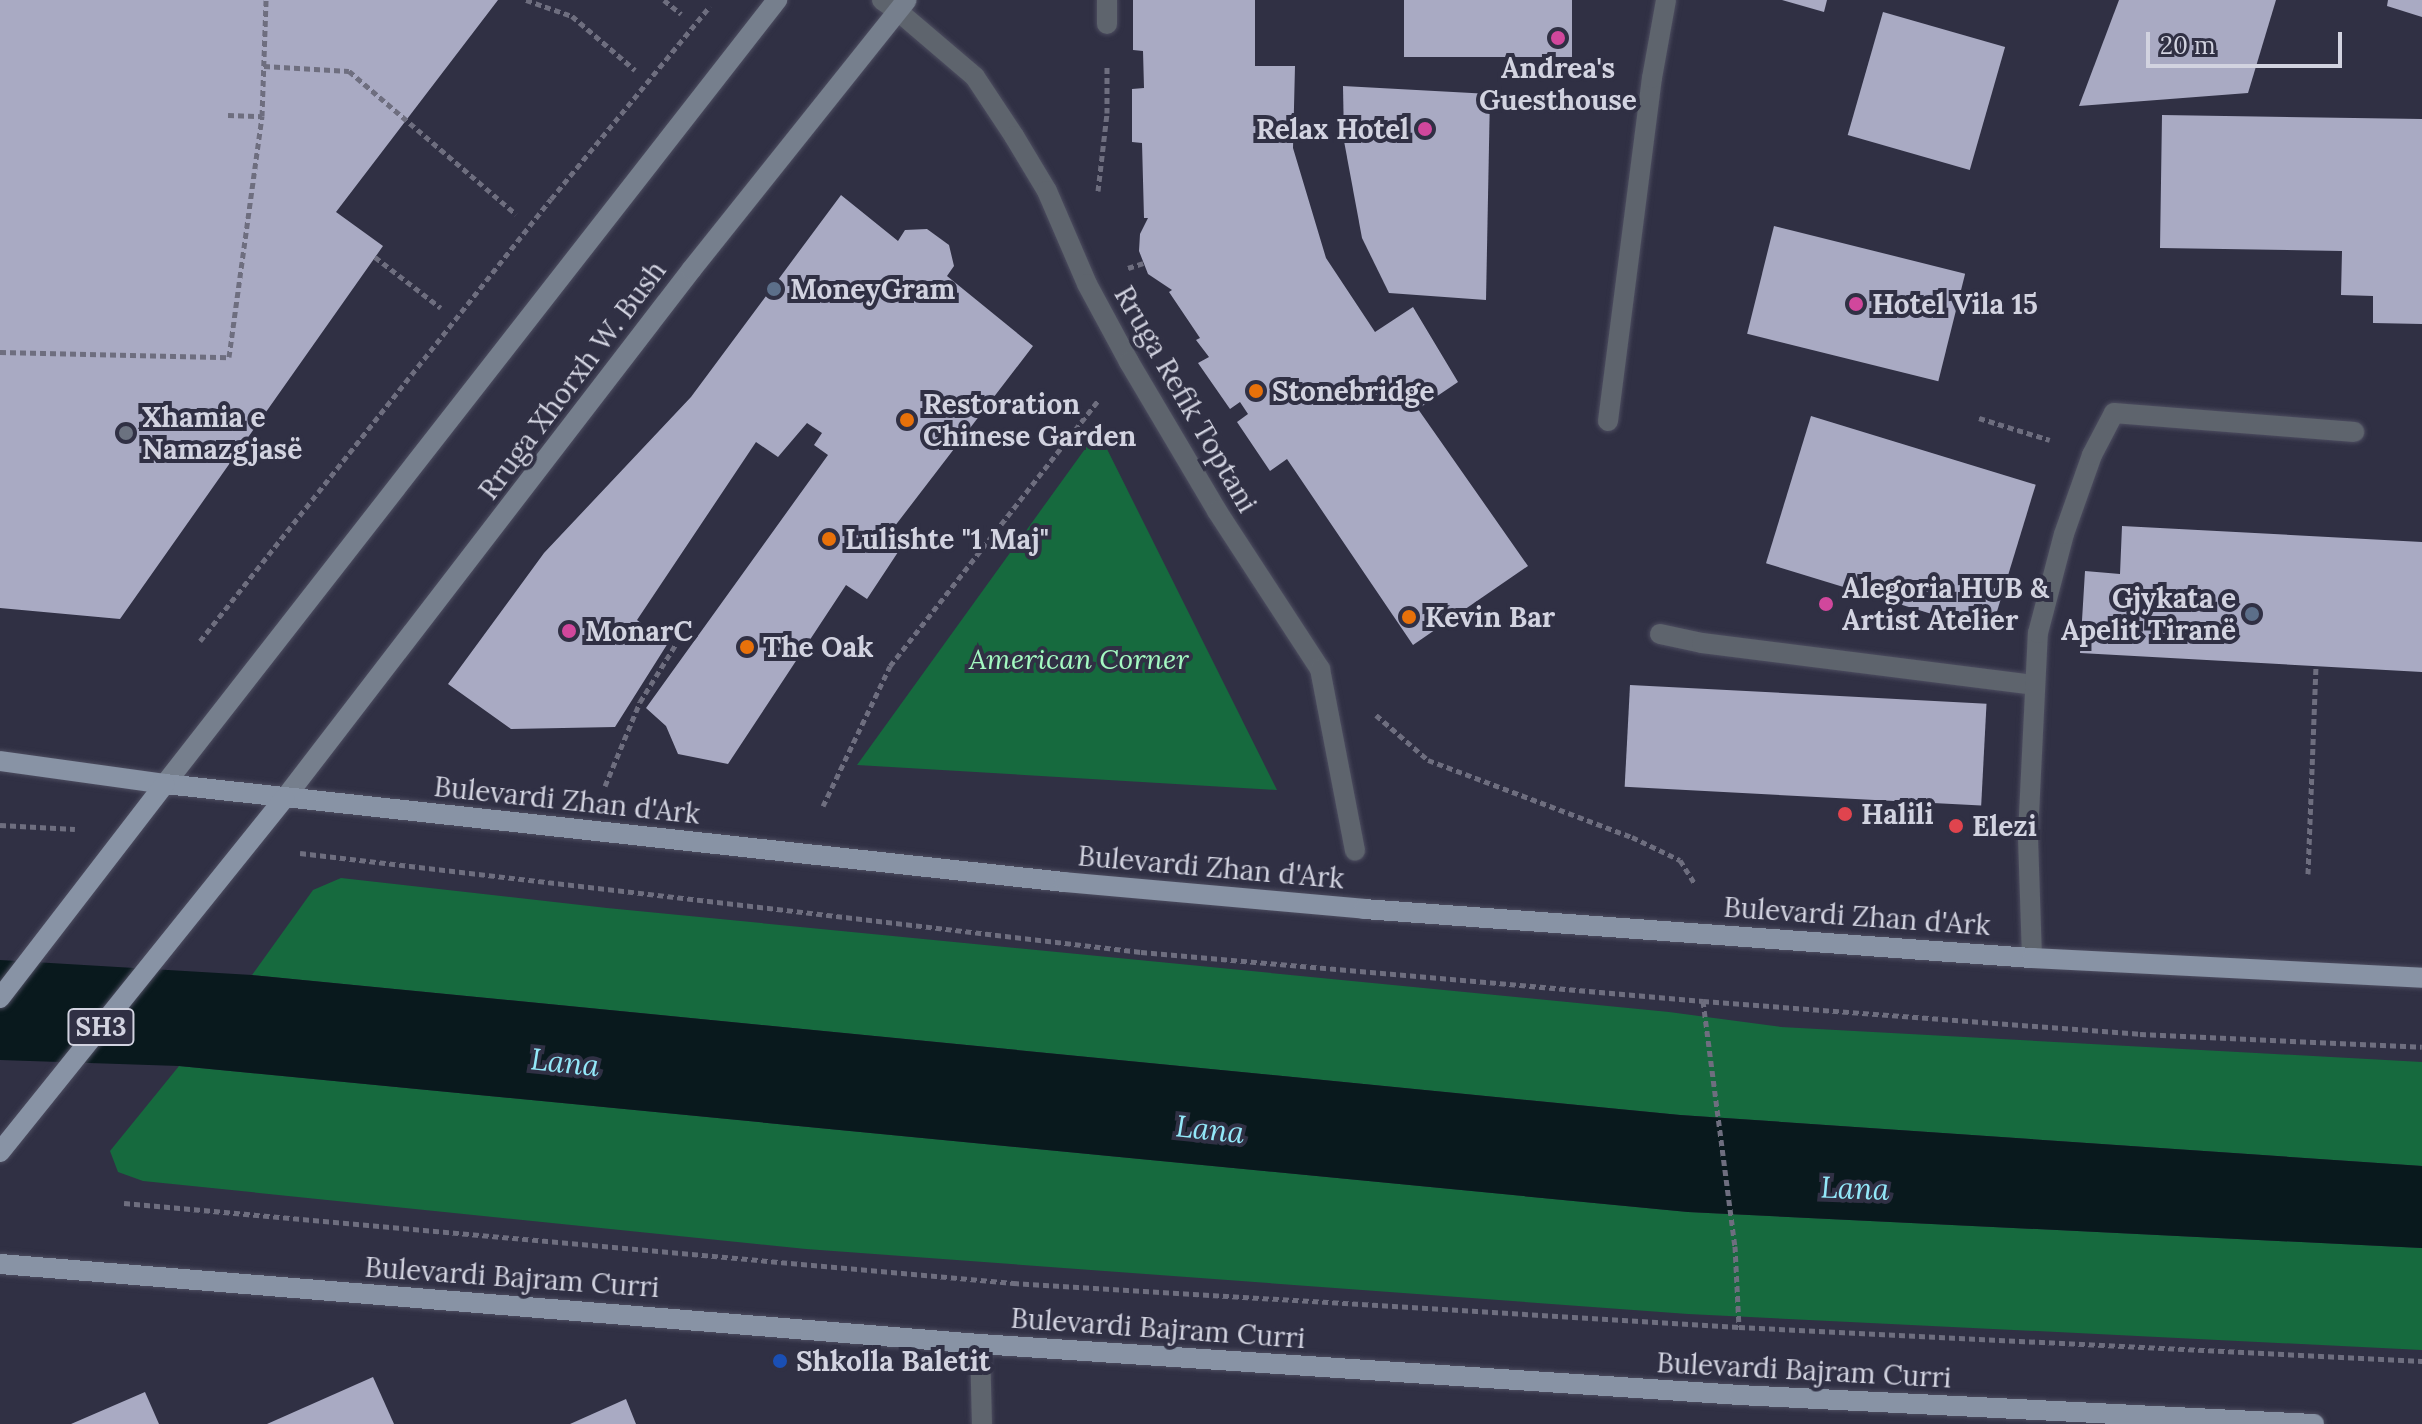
<!DOCTYPE html>
<html>
<head>
<meta charset="utf-8">
<style>
  body { margin:0 }
  #map { position:relative; width:2422px; height:1424px; overflow:hidden; background:#303044; font-family:Lora,serif }
  div>[style] { position:absolute }
  .green>* { inset:0; background:#166a3e }
  .water>* { inset:0; background:#09191d }
  .building>* { inset:0; background:#a9aac3; transform-origin:0 0 }
  .path>* { height:5px; margin-top:-2.5px; transform-origin:0; background:repeating-linear-gradient(90deg,#6e6e7f 0 6px,transparent 0 10px) }
  .roads { filter:drop-shadow(0 0 2px #4d4d60) drop-shadow(0 0 2px #4d4d60) }
  .service>* { height:20px; margin:-10px; padding:0 10px; transform-origin:10px; border-radius:10px; background:#5e646d }
  .pedestrian>* { height:20px; margin:-10px; padding:0 10px; transform-origin:10px; border-radius:10px; background:#5e646d }
  .tertiary>* { height:20px; margin:-10px; padding:0 10px; transform-origin:10px; border-radius:10px; background:#5e646d }
  .secondary>* { height:20px; margin:-10px; padding:0 10px; transform-origin:10px; border-radius:10px; background:#767f8d }
  .primary>* { height:20px; margin:-10px; padding:0 10px; transform-origin:10px; border-radius:10px; background:#8893a5 }
  .dots>* { width:22px; height:22px; translate:-50% -50%; box-sizing:border-box; border:4px solid #303044; border-radius:50% }
  span { translate:-50% -50%; white-space:nowrap; text-align:center; line-height:1.15; -webkit-text-stroke:8px #303044; paint-order:stroke }
  .shield-label span { padding:2px 6px; background:#303044; border:2px solid; border-radius:6px; -webkit-text-stroke-width:0 }
  .shield-label { font-size:26px; color:#d2d3e0; font-weight:700 }
  .poi-label { font-size:28px; color:#d2d3e0; font-weight:700 }
  .right { translate:-100% -50%; text-align:right }
  .left { translate:0 -50%; text-align:left }
  .street-label { font-size:28px; color:#d2d3e0 }
  .park-label { font-size:28px; color:#a4fac2; font-style:italic }
  .water-label { font-size:30px; color:#93e8f9; font-style:italic }
  .scale { position:absolute; left:2146px; top:32px; width:196px; height:36px; box-sizing:border-box; border:4px solid #d2d3e0; border-top:0; padding-left:10px; font-size:24px; line-height:28px; white-space:nowrap; color:#d2d3e0; -webkit-text-stroke:6px #303044; paint-order:stroke }
</style>
</head>
<body>
<div id="map">
  <div class="green">
    <i style="clip-path:polygon(1098px 431px,1277px 790px,857px 765px)"></i>
    <i style="clip-path:polygon(341px 878px,607px 908px,1669px 1012px,1781px 1027px,2422px 1062px,2422px 1166px,1680px 1115px,252px 975px,313px 890px)"></i>
    <i style="clip-path:polygon(179px 1066px,1688px 1212px,2422px 1248px,2422px 1350px,1688px 1314px,806px 1249px,143px 1181px,118px 1172px,110px 1151px)"></i>
  </div>
  <div class="water">
    <i style="clip-path:polygon(0 960px,252px 975px,1680px 1115px,2422px 1166px,2422px 1248px,1688px 1212px,179px 1066px,0 1060px)"></i>
  </div>
  <div class="building">
    <i style="clip-path:polygon(0 0,498px 0,336px 212px,383px 246px,120px 619px,0 608px)"></i>
    <i style="clip-path:polygon(1133px 0,1255px 0,1255px 66px,1295px 66px,1293px 148px,1326px 258px,1375px 332px,1413px 307px,1458px 382px,1418px 409px,1528px 566px,1413px 645px,1287px 459px,1270px 471px,1237px 422px,1248px 414px,1240px 402px,1230px 409px,1198px 363px,1209px 357px,1196px 340px,1200px 338px,1169px 292px,1172px 290px,1148px 274px,1139px 251px,1140px 234px,1148px 218px,1144px 218px,1142px 143px,1132px 142px,1132px 89px,1144px 88px,1143px 51px,1133px 50px)"></i>
    <i style="left:1404px;top:0;width:168px;height:57px"></i>
    <i style="clip-path:polygon(1782px 0,1827px 0,1824px 12px)"></i>
    <i style="clip-path:polygon(2119px 0,2276px 0,2248px 93px,2079px 106px)"></i>
    <i style="clip-path:polygon(2388px 0,2422px 0,2422px 17px,2387px 6px)"></i>
    <i style="left:1883px;top:12px;width:127px;height:128px;rotate:16deg"></i>
    <i style="clip-path:polygon(1343px 86px,1490px 94px,1486px 300px,1389px 293px,1362px 238px,1344px 141px)"></i>
    <i style="clip-path:polygon(2162px 115px,2422px 119px,2422px 324px,2373px 323px,2373px 296px,2341px 295px,2342px 251px,2160px 248px)"></i>
    <i style="clip-path:polygon(841px 195px,898px 241px,905px 230px,927px 229px,949px 245px,954px 266px,947px 276px,1033px 346px,888px 535px,902px 546px,867px 599px,846px 585px,728px 764px,678px 754px,666px 726px,646px 708px,828px 455px,814px 445px,822px 433px,807px 423px,778px 457px,756px 442px,637px 620px,668px 643px,615px 727px,511px 729px,448px 684px,544px 553px,691px 397px)"></i>
    <i style="left:1774px;top:226px;width:197px;height:111px;rotate:14deg"></i>
    <i style="left:1811px;top:416px;width:235px;height:154px;rotate:17deg"></i>
    <i style="clip-path:polygon(2122px 526px,2422px 542px,2422px 672px,2080px 653px,2085px 571px,2120px 574px)"></i>
    <i style="left:1630px;top:685px;width:357px;height:102px;rotate:3deg"></i>
    <i style="clip-path:polygon(373px 1377px,394px 1424px,267px 1424px)"></i>
    <i style="clip-path:polygon(145px 1392px,159px 1424px,71px 1424px)"></i>
    <i style="clip-path:polygon(626px 1399px,636px 1424px,570px 1424px)"></i>
  </div>
  <div class="path">
    <i style="left:526px;top:0;width:49px;rotate:19.2deg"></i>
    <i style="left:572px;top:16px;width:83px;rotate:40.6deg"></i>
    <i style="left:664px;top:0;width:22px;rotate:39deg"></i>
    <i style="left:264px;top:66px;width:85px;rotate:3.4deg"></i>
    <i style="left:349px;top:71px;width:220px;rotate:40.6deg"></i>
    <i style="left:228px;top:115px;width:34px;rotate:2deg"></i>
    <i style="left:1098px;top:191px;width:79px;rotate:-83.4deg"></i>
    <i style="left:1107px;top:113px;width:48px;rotate:-90deg"></i>
    <i style="left:375px;top:257px;width:83px;rotate:37.7deg"></i>
    <i style="left:1128px;top:268px;width:16px;rotate:-18deg"></i>
    <i style="left:0;top:352px;width:229px;rotate:1.3deg"></i>
    <i style="left:229px;top:357px;width:243px;rotate:-82.2deg"></i>
    <i style="left:262px;top:116px;width:116px;rotate:-88deg"></i>
    <i style="left:1979px;top:418px;width:74px;rotate:17.2deg"></i>
    <i style="left:200px;top:641px;width:564px;rotate:-51.55deg"></i>
    <i style="left:551px;top:199px;width:250px;rotate:-50.5deg"></i>
    <i style="left:1376px;top:715px;width:69px;rotate:40.9deg"></i>
    <i style="left:1428px;top:760px;width:218px;rotate:20.7deg"></i>
    <i style="left:1632px;top:837px;width:53px;rotate:25.6deg"></i>
    <i style="left:1680px;top:860px;width:28px;rotate:58deg"></i>
    <i style="left:605px;top:786px;width:91px;rotate:-67.4deg"></i>
    <i style="left:640px;top:702px;width:68px;rotate:-58.2deg"></i>
    <i style="left:823px;top:806px;width:155px;rotate:-64.4deg"></i>
    <i style="left:890px;top:666px;width:337px;rotate:-51.9deg"></i>
    <i style="left:0;top:825px;width:75px;rotate:3.1deg"></i>
    <i style="left:300px;top:853px;width:847px;rotate:6.71deg"></i>
    <i style="left:1141px;top:952px;width:564px;rotate:4.98deg"></i>
    <i style="left:1703px;top:1001px;width:438px;rotate:4.3deg"></i>
    <i style="left:2140px;top:1034px;width:282px;rotate:2.6deg"></i>
    <i style="left:2308px;top:874px;width:208px;rotate:-87.8deg"></i>
    <i style="left:1703px;top:1001px;width:247px;rotate:82.6deg"></i>
    <i style="left:1735px;top:1246px;width:81px;rotate:87.2deg"></i>
    <i style="left:124px;top:1203px;width:893px;rotate:5.14deg"></i>
    <i style="left:1013px;top:1283px;width:727px;rotate:3.47deg"></i>
    <i style="left:1739px;top:1327px;width:684px;rotate:2.85deg"></i>
  </div>
  <div class="roads">
    <div class="service">
      <i style="left:882px;top:0;width:21px;rotate:35deg"></i>
      <i style="left:1107px;top:0;width:24px;rotate:90deg"></i>
      <i style="left:1608px;top:421px;width:346px;rotate:-82.7deg"></i>
      <i style="left:1652px;top:78px;width:79px;rotate:-79.8deg"></i>
      <i style="left:1660px;top:634px;width:43px;rotate:12.1deg"></i>
      <i style="left:1702px;top:643px;width:334px;rotate:7.2deg"></i>
      <i style="left:2032px;top:958px;width:123px;rotate:-91.9deg"></i>
      <i style="left:2028px;top:835px;width:202px;rotate:-87.2deg"></i>
      <i style="left:2038px;top:633px;width:102px;rotate:-75.3deg"></i>
      <i style="left:2064px;top:534px;width:84px;rotate:-70.5deg"></i>
      <i style="left:2092px;top:455px;width:47px;rotate:-62.4deg"></i>
      <i style="left:2114px;top:413px;width:241px;rotate:4.5deg"></i>
    </div>
    <div class="pedestrian">
      <i style="left:899px;top:12px;width:100px;rotate:40.5deg"></i>
      <i style="left:975px;top:77px;width:71px;rotate:56.5deg"></i>
      <i style="left:1014px;top:136px;width:64px;rotate:59deg"></i>
      <i style="left:1047px;top:191px;width:101px;rotate:66.7deg"></i>
      <i style="left:1087px;top:284px;width:89px;rotate:61.7deg"></i>
      <i style="left:1129px;top:362px;width:173px;rotate:59.4deg"></i>
      <i style="left:1217px;top:511px;width:189px;rotate:56.9deg"></i>
      <i style="left:1320px;top:669px;width:185px;rotate:79.1deg"></i>
    </div>
    <div class="tertiary">
      <i style="left:980px;top:1344px;width:80px;rotate:88.6deg"></i>
    </div>
    <div class="secondary">
      <i style="left:165px;top:784px;width:995px;rotate:-52.02deg"></i>
      <i style="left:285px;top:798px;width:667px;rotate:-52.43deg"></i>
      <i style="left:692px;top:269px;width:344px;rotate:-51.4deg"></i>
    </div>
    <div class="primary">
      <i style="left:0;top:761px;width:167px;rotate:7.9deg"></i>
      <i style="left:165px;top:784px;width:904px;rotate:6.22deg"></i>
      <i style="left:1064px;top:882px;width:301px;rotate:5.1deg"></i>
      <i style="left:1364px;top:909px;width:670px;rotate:4.2deg"></i>
      <i style="left:2032px;top:958px;width:391px;rotate:2.9deg"></i>
      <i style="left:0;top:998px;width:270px;rotate:-52.4deg"></i>
      <i style="left:0;top:1152px;width:454px;rotate:-51.2deg"></i>
      <i style="left:0;top:1264px;width:983px;rotate:4.67deg"></i>
      <i style="left:980px;top:1344px;width:761px;rotate:3.84deg"></i>
      <i style="left:1739px;top:1395px;width:576px;rotate:2.89deg"></i>
    </div>
  </div>
  <div class="dots">
    <i style="left:1558px;top:38px;background:#d1479c"></i>
    <i style="left:1425px;top:129px;background:#d1479c"></i>
    <i style="left:774px;top:289px;background:#5c6f8a"></i>
    <i style="left:1856px;top:304px;background:#d1479c"></i>
    <i style="left:1256px;top:391px;background:#e8710a"></i>
    <i style="left:907px;top:420px;background:#e8710a"></i>
    <i style="left:126px;top:433px;background:#6b7280"></i>
    <i style="left:829px;top:539px;background:#e8710a"></i>
    <i style="left:1826px;top:604px;background:#d1479c"></i>
    <i style="left:2252px;top:614px;background:#5c6f8a"></i>
    <i style="left:1409px;top:617px;background:#e8710a"></i>
    <i style="left:569px;top:631px;background:#d1479c"></i>
    <i style="left:747px;top:647px;background:#e8710a"></i>
    <i style="left:1845px;top:814px;background:#e0444e"></i>
    <i style="left:1956px;top:826px;background:#e0444e"></i>
    <i style="left:780px;top:1361px;background:#1a4fb4"></i>
  </div>
  <div class="shield-label">
    <span style="left:101px;top:1027px">SH3</span>
  </div>
  <div class="poi-label">
    <span style="left:1558px;top:84px">Andrea's<br>Guesthouse</span>
    <span class="right" style="left:1409px;top:129px">Relax Hotel</span>
    <span class="left" style="left:790px;top:289px">MoneyGram</span>
    <span class="left" style="left:1872px;top:304px">Hotel Vila 15</span>
    <span class="left" style="left:1272px;top:391px">Stonebridge</span>
    <span class="left" style="left:923px;top:420px">Restoration<br>Chinese Garden</span>
    <span class="left" style="left:142px;top:433px">Xhamia e<br>Namazgjasë</span>
    <span class="left" style="left:845px;top:539px">Lulishte "1 Maj"</span>
    <span class="left" style="left:1842px;top:604px">Alegoria HUB &amp;<br>Artist Atelier</span>
    <span class="right" style="left:2236px;top:614px">Gjykata e<br>Apelit Tiranë</span>
    <span class="left" style="left:1425px;top:617px">Kevin Bar</span>
    <span class="left" style="left:585px;top:631px">MonarC</span>
    <span class="left" style="left:763px;top:647px">The Oak</span>
    <span class="left" style="left:1861px;top:814px">Halili</span>
    <span class="left" style="left:1972px;top:826px">Elezi</span>
    <span class="left" style="left:796px;top:1361px">Shkolla Baletit</span>
  </div>
  <div class="street-label">
    <span style="left:572px;top:380px;rotate:-53deg">Rruga Xhorxh W. Bush</span>
    <span style="left:1186px;top:399px;rotate:60deg">Rruga Refik Toptani</span>
    <span style="left:567px;top:800px;rotate:6deg">Bulevardi Zhan d'Ark</span>
    <span style="left:1211px;top:867px;rotate:5deg">Bulevardi Zhan d'Ark</span>
    <span style="left:1857px;top:916px;rotate:4deg">Bulevardi Zhan d'Ark</span>
    <span style="left:512px;top:1277px;rotate:4deg">Bulevardi Bajram Curri</span>
    <span style="left:1158px;top:1328px;rotate:4deg">Bulevardi Bajram Curri</span>
    <span style="left:1804px;top:1370px;rotate:3deg">Bulevardi Bajram Curri</span>
  </div>
  <div class="park-label">
    <span style="left:1079px;top:659px">American Corner</span>
  </div>
  <div class="water-label">
    <span style="left:565px;top:1062px;rotate:6deg">Lana</span>
    <span style="left:1210px;top:1129px;rotate:6deg">Lana</span>
    <span style="left:1855px;top:1188px;rotate:2deg">Lana</span>
  </div>
  <div class="scale">20 m</div>
</div>
</body>
</html>
